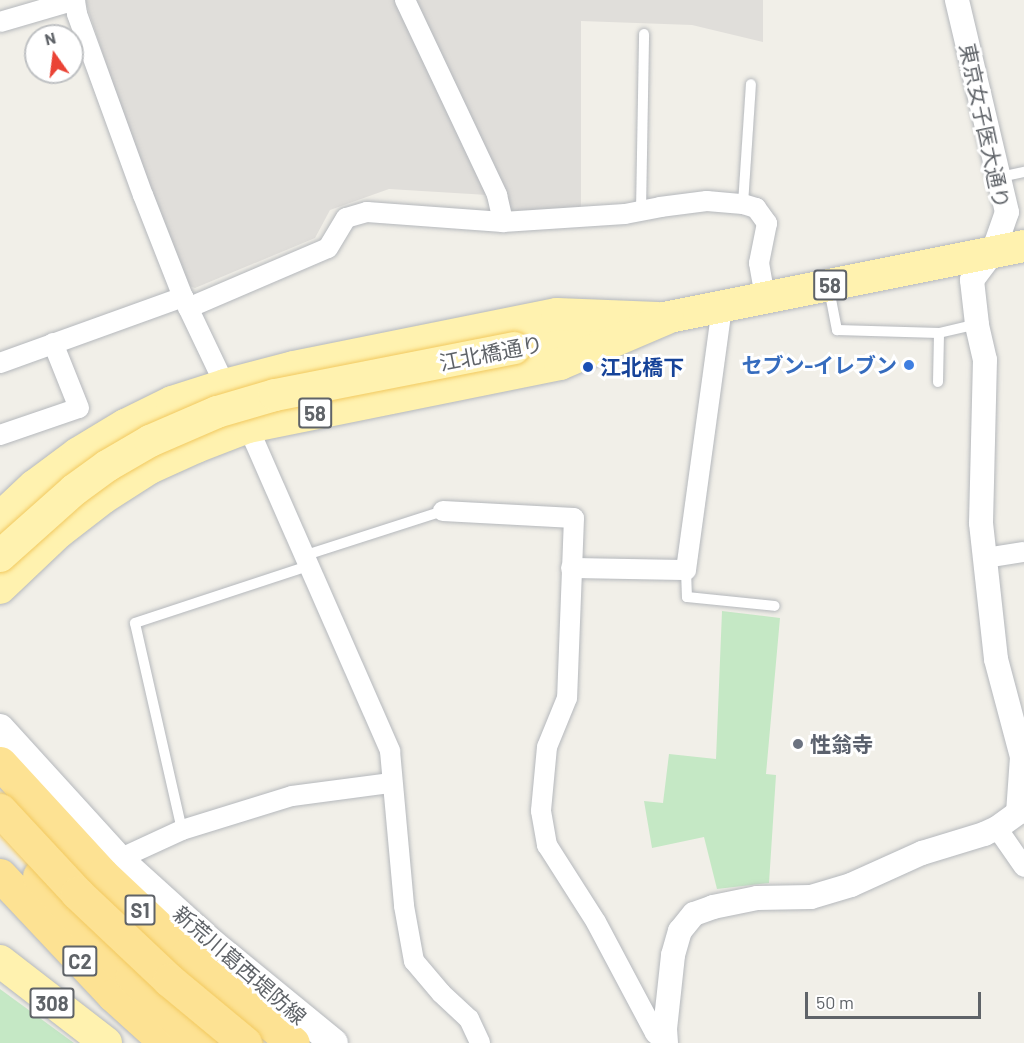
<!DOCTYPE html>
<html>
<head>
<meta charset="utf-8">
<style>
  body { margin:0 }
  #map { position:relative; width:1024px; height:1043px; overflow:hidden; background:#f1efe8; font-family:Barlow,"Noto Sans JP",sans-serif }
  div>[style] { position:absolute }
  .industrial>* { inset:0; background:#e0deda }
  .green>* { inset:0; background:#c5e8c5 }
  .roads { filter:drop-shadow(0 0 2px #b5b8bc) drop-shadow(0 0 2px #b5b8bc) }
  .service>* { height:10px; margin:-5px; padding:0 5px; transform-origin:5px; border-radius:5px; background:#fff }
  .minor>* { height:20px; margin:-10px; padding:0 10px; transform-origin:10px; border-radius:10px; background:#fff }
  .tertiary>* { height:24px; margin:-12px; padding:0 12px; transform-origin:12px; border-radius:12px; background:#fff }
  .secondary>* { height:28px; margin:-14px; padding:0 14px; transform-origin:14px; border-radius:14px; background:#fff }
  .primary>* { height:32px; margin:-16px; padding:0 16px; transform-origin:16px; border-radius:16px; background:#fff2af }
  .motorway>* { height:33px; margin:-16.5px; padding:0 16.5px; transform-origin:16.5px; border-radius:16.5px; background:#fde293 }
  .bridges { filter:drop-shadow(0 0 2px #f2c960) drop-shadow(0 0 2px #f2c960) }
  .primary-bridge>* { height:32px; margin:-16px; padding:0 16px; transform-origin:16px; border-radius:16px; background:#fff2af }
  .motorway-bridge>* { height:33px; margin:-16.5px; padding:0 16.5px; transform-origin:16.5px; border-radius:16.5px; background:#fde293 }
  .dots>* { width:16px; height:16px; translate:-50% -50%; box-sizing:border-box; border:3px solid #fff; border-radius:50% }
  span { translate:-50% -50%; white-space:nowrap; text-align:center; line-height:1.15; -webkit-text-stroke:6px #fff; paint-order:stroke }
  .shield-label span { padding:2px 4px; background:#fff; border:2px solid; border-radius:4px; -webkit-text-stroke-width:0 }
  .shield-label { font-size:20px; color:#5f6368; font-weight:700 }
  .street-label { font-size:21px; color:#5f6368 }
  .shop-label { font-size:21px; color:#366cbe; font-weight:700 }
  .right { translate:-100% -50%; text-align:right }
  .transit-label { font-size:21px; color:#164399; font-weight:700 }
  .left { translate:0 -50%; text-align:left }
  .worship-label { font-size:21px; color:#5b616d; font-weight:700 }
  .north { position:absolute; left:24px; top:24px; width:60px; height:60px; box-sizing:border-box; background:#fff; border:2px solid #bfc1c3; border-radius:50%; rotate:346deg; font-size:16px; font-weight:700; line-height:24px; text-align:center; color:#5f6368 }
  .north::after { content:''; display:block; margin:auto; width:21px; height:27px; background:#ea4335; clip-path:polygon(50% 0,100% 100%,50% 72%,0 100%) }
  .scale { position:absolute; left:805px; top:992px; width:176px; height:27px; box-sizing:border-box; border:3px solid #5f6368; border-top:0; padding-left:8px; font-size:18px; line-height:21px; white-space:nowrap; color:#5f6368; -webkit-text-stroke:4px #fff; paint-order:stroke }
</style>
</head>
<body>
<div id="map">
  <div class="industrial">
    <i style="clip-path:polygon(85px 0,763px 0,763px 42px,692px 25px,581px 21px,581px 209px,512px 211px,504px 196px,389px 189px,330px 210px,315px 238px,195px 288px,186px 285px,143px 175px)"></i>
  </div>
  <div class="green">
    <i style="clip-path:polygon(722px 611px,780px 618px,766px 774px,776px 775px,769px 883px,717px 889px,704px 837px,652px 848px,644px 801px,663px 803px,669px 754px,716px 759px)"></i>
    <i style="clip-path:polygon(0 989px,74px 1043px,0 1043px)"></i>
  </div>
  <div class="roads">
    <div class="service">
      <i style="left:1000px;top:177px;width:25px;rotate:-12deg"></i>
      <i style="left:743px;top:204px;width:120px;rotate:-86.2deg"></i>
      <i style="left:641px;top:211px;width:177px;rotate:-89deg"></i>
      <i style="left:829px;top:289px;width:42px;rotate:79deg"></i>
      <i style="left:837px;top:330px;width:102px;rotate:1.7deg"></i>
      <i style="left:939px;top:333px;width:39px;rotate:-13deg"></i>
      <i style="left:938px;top:382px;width:49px;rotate:-88.8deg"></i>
      <i style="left:303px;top:556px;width:147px;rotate:-17.8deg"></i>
      <i style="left:686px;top:570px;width:27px;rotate:88deg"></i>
      <i style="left:687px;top:597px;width:88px;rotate:5.8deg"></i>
      <i style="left:182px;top:830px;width:212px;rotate:-102.8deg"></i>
      <i style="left:135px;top:623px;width:182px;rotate:-18.2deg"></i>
    </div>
    <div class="minor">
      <i style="left:405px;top:0;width:216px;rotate:64.7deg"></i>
      <i style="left:497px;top:195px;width:28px;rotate:77deg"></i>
      <i style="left:75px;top:1px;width:13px;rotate:81deg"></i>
      <i style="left:77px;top:14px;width:193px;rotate:70deg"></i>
      <i style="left:143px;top:195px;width:110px;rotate:68.6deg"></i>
      <i style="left:183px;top:297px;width:98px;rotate:64.5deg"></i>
      <i style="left:0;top:22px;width:78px;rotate:-16.3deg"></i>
      <i style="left:188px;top:308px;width:152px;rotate:-23.2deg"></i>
      <i style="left:328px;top:248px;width:35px;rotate:-59deg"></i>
      <i style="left:346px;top:218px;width:22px;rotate:-16deg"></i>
      <i style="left:367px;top:212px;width:136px;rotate:4.2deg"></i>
      <i style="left:503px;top:222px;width:122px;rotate:-3.8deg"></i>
      <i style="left:625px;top:214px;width:36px;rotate:-11deg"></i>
      <i style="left:660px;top:207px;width:47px;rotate:-7.3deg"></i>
      <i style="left:707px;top:201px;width:36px;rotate:5deg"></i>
      <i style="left:743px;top:204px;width:14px;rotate:17deg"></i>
      <i style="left:756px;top:208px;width:19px;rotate:54deg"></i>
      <i style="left:767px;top:223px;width:41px;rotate:101.3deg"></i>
      <i style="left:759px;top:263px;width:36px;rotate:80deg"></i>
      <i style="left:0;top:363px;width:195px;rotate:-19.8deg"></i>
      <i style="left:248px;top:427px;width:354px;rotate:66.3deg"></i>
      <i style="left:390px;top:751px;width:156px;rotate:84.8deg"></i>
      <i style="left:404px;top:906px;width:56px;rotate:79.7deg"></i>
      <i style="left:414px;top:961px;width:42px;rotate:49.8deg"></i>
      <i style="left:441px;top:993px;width:38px;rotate:43deg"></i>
      <i style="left:469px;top:1019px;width:26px;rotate:65deg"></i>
      <i style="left:0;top:435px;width:83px;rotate:-18.9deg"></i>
      <i style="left:79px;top:408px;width:70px;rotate:-111.8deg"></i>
      <i style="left:443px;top:511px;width:131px;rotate:3.1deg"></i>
      <i style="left:574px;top:518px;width:180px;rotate:92.2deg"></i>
      <i style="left:567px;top:698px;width:53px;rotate:112.2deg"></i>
      <i style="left:547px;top:747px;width:64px;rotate:95.4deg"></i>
      <i style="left:541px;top:811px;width:35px;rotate:80deg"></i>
      <i style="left:547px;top:845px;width:91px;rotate:57.5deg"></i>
      <i style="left:596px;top:922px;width:126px;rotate:62deg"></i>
      <i style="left:655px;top:1033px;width:14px;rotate:45deg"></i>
      <i style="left:985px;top:558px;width:39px;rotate:-9deg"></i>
      <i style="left:571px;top:568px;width:115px;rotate:1deg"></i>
      <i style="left:686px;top:570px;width:265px;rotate:-82.2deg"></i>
      <i style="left:997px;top:828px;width:47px;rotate:55.3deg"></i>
      <i style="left:119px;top:859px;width:69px;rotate:-24.7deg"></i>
      <i style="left:182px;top:830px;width:115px;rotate:-17.2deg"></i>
      <i style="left:292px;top:796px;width:100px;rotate:-7.5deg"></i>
    </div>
    <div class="tertiary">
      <i style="left:666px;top:1043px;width:14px;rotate:-94deg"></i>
      <i style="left:665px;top:1029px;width:74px;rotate:-83.8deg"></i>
      <i style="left:673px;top:955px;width:25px;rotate:-74deg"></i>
      <i style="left:680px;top:931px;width:22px;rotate:-51deg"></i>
      <i style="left:694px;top:914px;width:20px;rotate:-20deg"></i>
      <i style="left:713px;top:907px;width:45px;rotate:-11.6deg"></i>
      <i style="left:757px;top:898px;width:54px;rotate:-1.1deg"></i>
      <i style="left:811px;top:897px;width:42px;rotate:-16.7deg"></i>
      <i style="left:851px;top:885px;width:78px;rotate:-24.3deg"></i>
      <i style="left:922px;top:853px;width:65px;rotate:-17deg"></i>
      <i style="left:984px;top:834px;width:14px;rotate:-25deg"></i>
      <i style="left:997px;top:828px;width:26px;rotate:-36deg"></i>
      <i style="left:1018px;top:813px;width:56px;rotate:-85.9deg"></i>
      <i style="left:1022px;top:757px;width:101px;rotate:-104.9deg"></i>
      <i style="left:996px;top:659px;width:137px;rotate:-96.3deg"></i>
      <i style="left:981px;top:523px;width:163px;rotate:-88.6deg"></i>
      <i style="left:985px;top:360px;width:37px;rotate:-103deg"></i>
      <i style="left:977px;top:324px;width:44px;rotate:-96.5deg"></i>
      <i style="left:972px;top:280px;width:35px;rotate:-53deg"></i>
      <i style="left:993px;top:252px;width:42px;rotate:-70.7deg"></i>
      <i style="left:1007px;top:212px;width:218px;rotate:-103.3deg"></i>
    </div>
    <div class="secondary">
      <i style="left:0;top:728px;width:177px;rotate:47.7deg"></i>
      <i style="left:119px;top:859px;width:127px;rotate:42.1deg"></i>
      <i style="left:213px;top:944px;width:156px;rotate:39.3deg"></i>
    </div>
    <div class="primary">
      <i style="left:514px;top:348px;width:520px;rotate:-11.31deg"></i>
      <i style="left:0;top:518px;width:47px;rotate:-43.3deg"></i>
      <i style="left:34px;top:486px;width:54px;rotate:-36.7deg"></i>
      <i style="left:77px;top:454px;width:56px;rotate:-31.1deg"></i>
      <i style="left:125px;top:425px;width:52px;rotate:-26.1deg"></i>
      <i style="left:172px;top:402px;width:56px;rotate:-17.8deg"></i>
      <i style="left:225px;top:385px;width:71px;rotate:-14.6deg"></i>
      <i style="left:294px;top:367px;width:268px;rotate:-11.4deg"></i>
      <i style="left:557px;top:314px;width:101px;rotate:2.3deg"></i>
      <i style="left:0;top:588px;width:81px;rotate:-43.5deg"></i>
      <i style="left:59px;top:532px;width:56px;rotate:-37.7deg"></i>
      <i style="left:103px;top:498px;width:56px;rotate:-32.6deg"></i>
      <i style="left:150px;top:468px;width:51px;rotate:-24.5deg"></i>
      <i style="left:196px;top:447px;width:56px;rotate:-21deg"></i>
      <i style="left:248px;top:427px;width:318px;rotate:-11.4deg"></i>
      <i style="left:560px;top:364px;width:117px;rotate:-23.1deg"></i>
      <i style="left:0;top:961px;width:134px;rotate:37.7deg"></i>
    </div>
    <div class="motorway">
      <i style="left:0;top:763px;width:151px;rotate:47.4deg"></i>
      <i style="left:102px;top:874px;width:117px;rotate:43.3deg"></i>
      <i style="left:187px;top:954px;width:138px;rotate:40deg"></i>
      <i style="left:0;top:875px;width:165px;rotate:46.7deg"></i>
      <i style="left:113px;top:995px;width:72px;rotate:42.2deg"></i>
      <i style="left:39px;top:876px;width:137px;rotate:47.1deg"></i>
      <i style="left:132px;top:976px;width:95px;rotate:44.6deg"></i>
    </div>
  </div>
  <div class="bridges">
    <div class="primary-bridge">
      <i style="left:0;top:556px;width:99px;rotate:-41.7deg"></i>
      <i style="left:74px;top:490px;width:41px;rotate:-36deg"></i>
      <i style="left:107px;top:466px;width:50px;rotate:-30.2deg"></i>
      <i style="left:150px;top:441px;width:73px;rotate:-23.4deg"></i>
      <i style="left:217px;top:412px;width:60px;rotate:-16.3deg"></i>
      <i style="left:275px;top:395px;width:244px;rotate:-11.1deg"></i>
    </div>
    <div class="motorway-bridge">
      <i style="left:0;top:810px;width:113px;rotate:47.1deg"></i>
      <i style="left:77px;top:893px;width:127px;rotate:43.4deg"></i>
      <i style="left:169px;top:980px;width:99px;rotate:39.7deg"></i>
    </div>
  </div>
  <div class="dots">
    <i style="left:909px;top:365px;background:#3f7fe0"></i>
    <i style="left:588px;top:367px;background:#1a4fb4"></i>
    <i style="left:798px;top:744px;background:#6b7280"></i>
  </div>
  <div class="shield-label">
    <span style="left:830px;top:285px">58</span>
    <span style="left:315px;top:413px">58</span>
    <span style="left:140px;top:910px">S1</span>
    <span style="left:80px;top:961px">C2</span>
    <span style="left:52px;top:1003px">308</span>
  </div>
  <div class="street-label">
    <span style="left:985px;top:126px;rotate:78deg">東京女子医大通り</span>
    <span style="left:491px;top:353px;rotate:-11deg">江北橋通り</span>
    <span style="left:240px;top:965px;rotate:41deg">新荒川葛西堤防線</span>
  </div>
  <div class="shop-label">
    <span class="right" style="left:897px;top:365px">セブン-イレブン</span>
  </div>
  <div class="transit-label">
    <span class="left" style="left:600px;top:367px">江北橋下</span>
  </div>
  <div class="worship-label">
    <span class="left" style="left:810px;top:744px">性翁寺</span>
  </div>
  <div class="north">N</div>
  <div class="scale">50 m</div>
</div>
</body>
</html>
